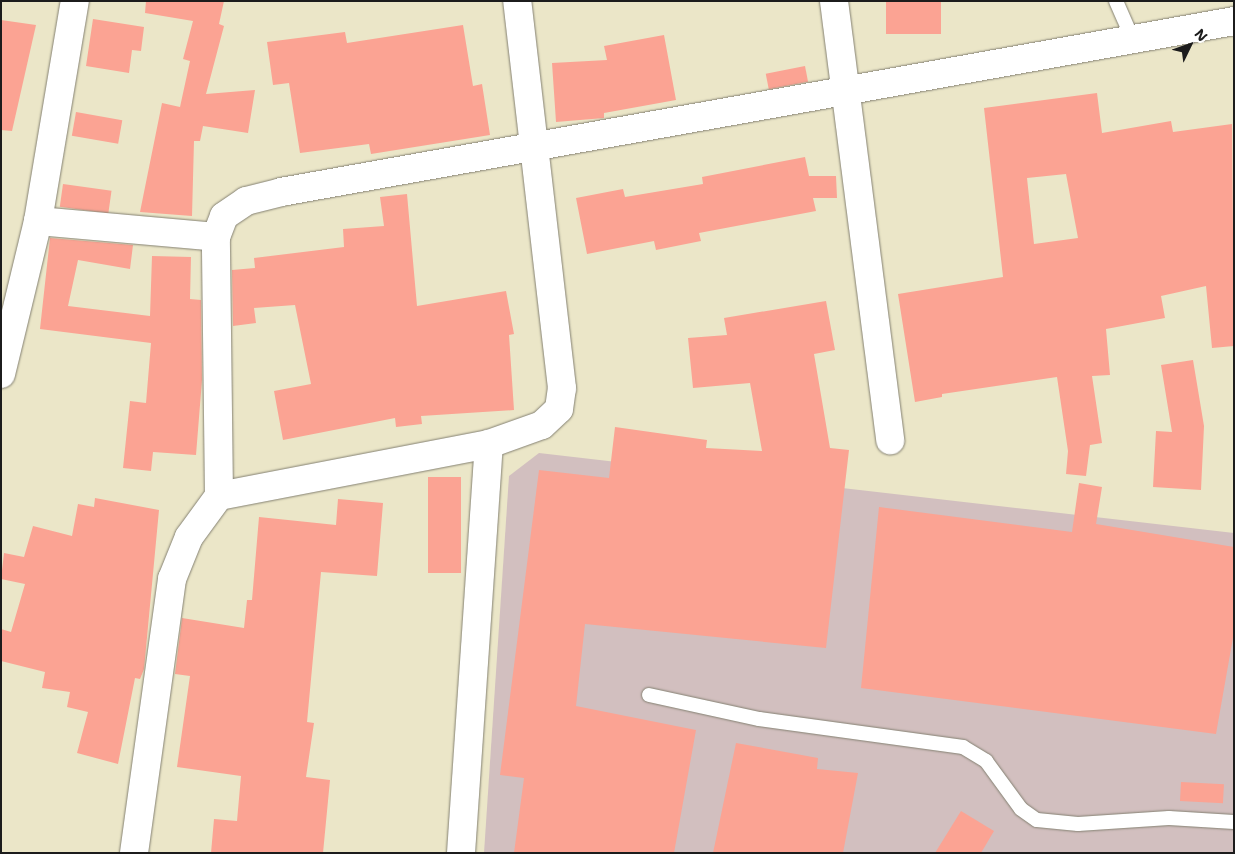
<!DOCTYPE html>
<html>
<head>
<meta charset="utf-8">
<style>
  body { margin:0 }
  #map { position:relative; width:1235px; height:854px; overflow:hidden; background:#ebe6c8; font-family:"Shantell Sans",sans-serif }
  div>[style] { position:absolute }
  .industrial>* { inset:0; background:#d2bfbf }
  .building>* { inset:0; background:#fba393; transform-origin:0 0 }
  .roads { filter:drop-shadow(0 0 1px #848172) drop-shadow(0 0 1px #848172) }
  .lane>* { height:14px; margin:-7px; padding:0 7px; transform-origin:7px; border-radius:7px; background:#fff }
  .street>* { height:28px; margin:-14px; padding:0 14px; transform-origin:14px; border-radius:14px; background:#fff }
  span { translate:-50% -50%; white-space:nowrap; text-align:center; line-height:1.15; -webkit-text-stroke:4px #fff; paint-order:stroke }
  .frame { position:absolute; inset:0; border:2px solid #1c1c1c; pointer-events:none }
  .north { position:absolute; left:1165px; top:20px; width:50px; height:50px; -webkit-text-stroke:4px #fff; paint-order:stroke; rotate:48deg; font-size:14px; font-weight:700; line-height:20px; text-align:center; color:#1c1c1c }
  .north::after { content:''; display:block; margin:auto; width:18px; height:22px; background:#1c1c1c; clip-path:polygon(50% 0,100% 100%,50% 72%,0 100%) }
</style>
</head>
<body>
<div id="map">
  <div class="industrial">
    <i style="clip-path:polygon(539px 453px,1234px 533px,1234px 853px,484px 853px,509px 476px)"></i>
  </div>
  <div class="building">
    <i style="clip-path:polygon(146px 1px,224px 1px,219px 24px,224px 26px,206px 94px,255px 90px,248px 133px,203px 126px,200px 141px,194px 141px,192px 216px,140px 212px,162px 103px,180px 107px,190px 61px,183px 59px,193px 21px,145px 13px)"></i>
    <i style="left:886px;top:1px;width:55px;height:33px"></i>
    <i style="clip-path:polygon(93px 19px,144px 27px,141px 51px,132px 50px,129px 73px,86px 66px)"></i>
    <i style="clip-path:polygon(1px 20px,36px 25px,12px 131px,1px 130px)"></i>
    <i style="clip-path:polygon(463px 25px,473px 86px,482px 84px,490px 135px,371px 154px,369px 144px,300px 153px,289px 83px,273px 85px,267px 42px,345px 32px,347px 43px)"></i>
    <i style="clip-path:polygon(664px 35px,676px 100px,604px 113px,604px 118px,556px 122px,552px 63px,607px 60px,604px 46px)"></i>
    <i style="left:805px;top:66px;width:16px;height:40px;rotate:79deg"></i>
    <i style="clip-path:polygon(evenodd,1097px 93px,1102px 133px,1171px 121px,1173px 132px,1232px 124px,1234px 346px,1212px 348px,1206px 286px,1161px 296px,1165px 318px,1106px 329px,1110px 375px,1092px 376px,1102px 443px,1090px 445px,1086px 476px,1066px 474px,1068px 451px,1057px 377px,942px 394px,942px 397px,915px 402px,898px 294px,1003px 277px,984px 108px,1097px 93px,1066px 174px,1078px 238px,1034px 244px,1027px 178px,1066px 174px)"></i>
    <i style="left:76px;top:112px;width:47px;height:24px;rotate:10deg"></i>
    <i style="clip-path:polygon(805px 157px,809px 176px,836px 176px,837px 198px,813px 198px,816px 211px,699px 233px,701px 241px,656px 250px,654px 241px,587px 254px,576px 198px,623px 189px,625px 197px,703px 184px,702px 177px)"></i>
    <i style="left:63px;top:184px;width:49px;height:23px;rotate:8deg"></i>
    <i style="clip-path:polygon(407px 194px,417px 306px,506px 291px,514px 334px,509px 335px,514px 410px,421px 416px,422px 424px,396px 427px,395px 418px,283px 440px,274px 391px,311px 384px,295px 305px,254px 308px,256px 323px,233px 326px,232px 270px,255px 268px,254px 258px,344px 247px,343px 229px,384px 226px,380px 197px)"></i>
    <i style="clip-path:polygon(50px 238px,133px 245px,130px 269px,78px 260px,68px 306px,150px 316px,152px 256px,191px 257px,190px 299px,201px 300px,202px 380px,196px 455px,153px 452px,151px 471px,123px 468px,130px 401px,146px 403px,151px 343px,40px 329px)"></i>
    <i style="clip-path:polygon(826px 301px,835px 350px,814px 354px,830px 448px,849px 450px,826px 648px,585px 624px,576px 706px,696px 730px,674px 853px,514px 853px,524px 778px,500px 775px,539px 470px,609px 478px,615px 427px,707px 440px,706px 448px,762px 451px,750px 383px,693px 388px,688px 338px,727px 335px,724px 318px)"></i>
    <i style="clip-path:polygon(1193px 360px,1204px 426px,1201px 490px,1153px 487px,1156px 431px,1172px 432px,1161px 365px)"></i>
    <i style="left:428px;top:477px;width:33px;height:96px"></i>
    <i style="clip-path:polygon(1079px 483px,1102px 487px,1096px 524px,1234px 547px,1234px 632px,1216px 734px,861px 688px,879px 507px,1072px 532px)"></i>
    <i style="clip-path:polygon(95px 498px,159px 510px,144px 669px,140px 679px,135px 678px,118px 764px,77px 753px,88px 712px,67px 707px,70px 692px,42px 688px,45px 672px,1px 661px,1px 629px,11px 632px,25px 584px,1px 579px,4px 553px,24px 557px,33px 526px,72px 536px,78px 504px,94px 507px)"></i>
    <i style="clip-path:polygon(338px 499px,383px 503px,377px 576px,321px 572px,307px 722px,314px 723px,306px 777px,330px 780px,323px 853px,211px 853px,214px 819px,237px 821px,241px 776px,177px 767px,190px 676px,175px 674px,182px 618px,244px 628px,247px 600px,252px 600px,259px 517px,336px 525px)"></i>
    <i style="clip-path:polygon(736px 743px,818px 758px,817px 769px,858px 773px,843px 853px,713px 853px)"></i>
    <i style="left:1181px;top:782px;width:43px;height:19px;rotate:3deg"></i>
    <i style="clip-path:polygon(961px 811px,994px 831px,981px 853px,935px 853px)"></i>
  </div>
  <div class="roads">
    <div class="lane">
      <i style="left:1116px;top:1px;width:43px;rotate:66.4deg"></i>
      <i style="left:649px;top:695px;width:113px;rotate:12.3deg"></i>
      <i style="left:759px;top:719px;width:206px;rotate:7.8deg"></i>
      <i style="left:963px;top:747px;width:27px;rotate:31deg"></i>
      <i style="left:986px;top:761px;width:59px;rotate:53.9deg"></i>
      <i style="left:1021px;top:809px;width:19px;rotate:35deg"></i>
      <i style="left:1037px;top:820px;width:41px;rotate:5.6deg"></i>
      <i style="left:1078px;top:824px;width:91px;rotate:-3.8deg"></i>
      <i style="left:1169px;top:818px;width:65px;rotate:3.5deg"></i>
    </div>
    <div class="street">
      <i style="left:834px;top:1px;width:443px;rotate:82.7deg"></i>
      <i style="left:38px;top:221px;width:179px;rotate:5.1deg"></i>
      <i style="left:216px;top:237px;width:22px;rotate:-69deg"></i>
      <i style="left:224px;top:216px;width:27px;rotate:-34deg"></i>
      <i style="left:246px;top:201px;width:36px;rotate:-14deg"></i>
      <i style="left:281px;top:192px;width:968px;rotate:-10.17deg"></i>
      <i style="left:1px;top:374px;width:157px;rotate:-76.4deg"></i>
      <i style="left:38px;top:221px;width:223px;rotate:-80.5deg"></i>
      <i style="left:219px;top:496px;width:275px;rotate:-10.9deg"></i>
      <i style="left:489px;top:444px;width:56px;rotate:-19.7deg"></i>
      <i style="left:542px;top:425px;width:23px;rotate:-43deg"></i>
      <i style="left:559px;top:409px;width:21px;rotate:-82deg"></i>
      <i style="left:562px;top:388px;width:390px;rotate:-96.6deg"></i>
      <i style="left:134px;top:853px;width:277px;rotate:-82.1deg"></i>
      <i style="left:172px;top:579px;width:45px;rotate:-68deg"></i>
      <i style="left:189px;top:537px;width:51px;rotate:-53.8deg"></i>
      <i style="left:219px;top:496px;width:259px;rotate:-90.7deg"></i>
      <i style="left:461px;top:853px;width:410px;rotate:-86.1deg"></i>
    </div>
  </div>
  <div class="frame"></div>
  <div class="north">N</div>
</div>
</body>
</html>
